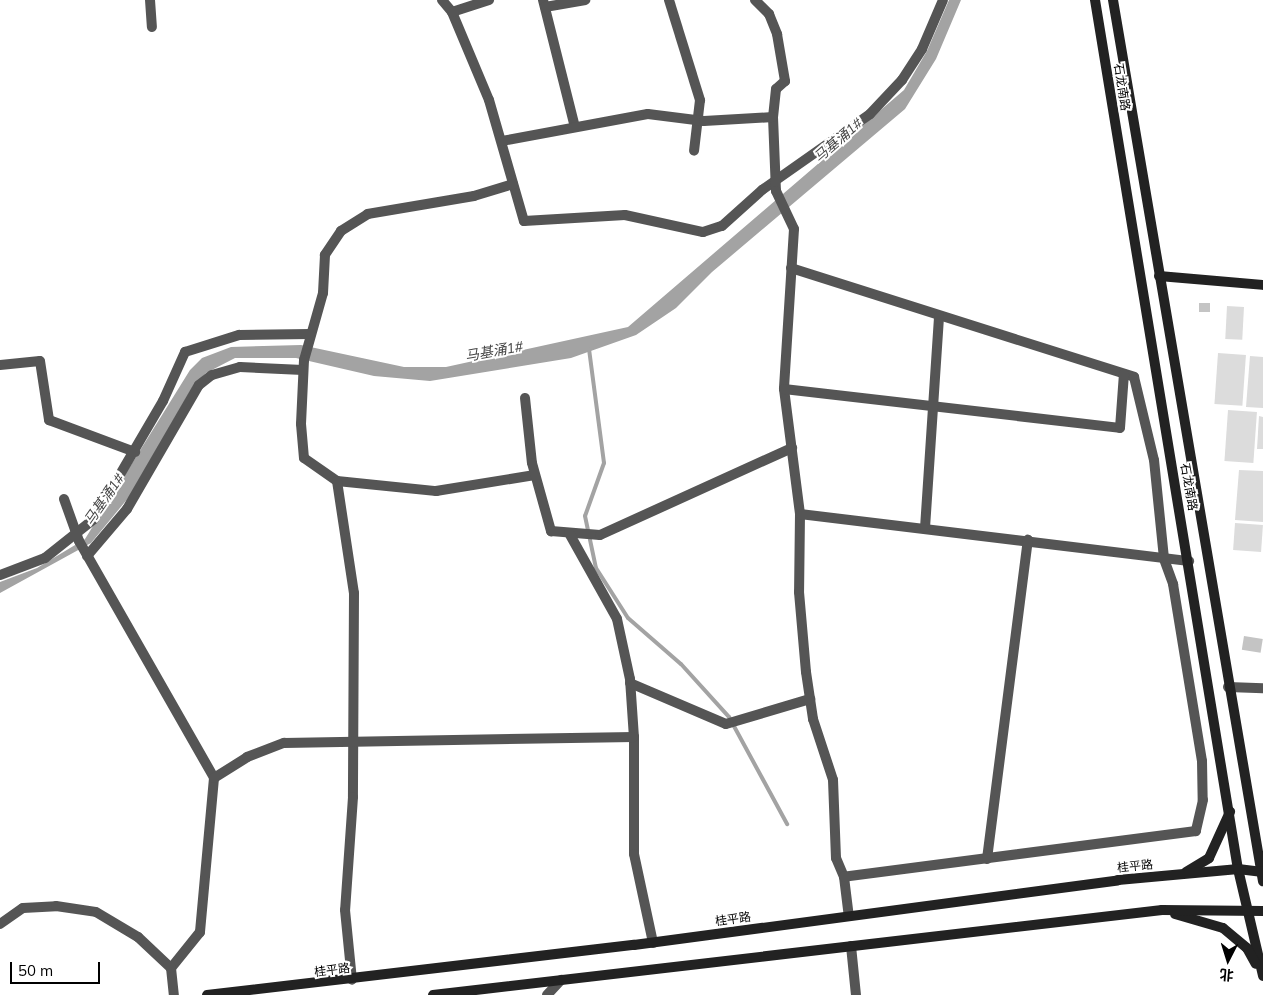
<!DOCTYPE html>
<html>
<head>
<meta charset="utf-8">
<style>
  body { margin:0 }
  #map { position:relative; width:1263px; height:995px; overflow:hidden; background:#fff; font-family:Mulish,"Noto Sans SC",sans-serif }
  div>[style] { position:absolute }
  .green>* { inset:0; background:#dcdcdc; transform-origin:0 0 }
  .water>* { inset:0; background:#a3a3a3 }
  .stream>* { height:4px; margin:-2px; padding:0 2px; transform-origin:2px; border-radius:2px; background:#a3a3a3 }
  .building>* { inset:0; background:#c4c4c4; transform-origin:0 0 }
  .street>* { height:10px; margin:-5px; padding:0 5px; transform-origin:5px; border-radius:5px; background:#555 }
  .secondary>* { height:10px; margin:-5px; padding:0 5px; transform-origin:5px; border-radius:5px; background:#222 }
  span { translate:-50% -50%; white-space:nowrap; text-align:center; line-height:1.15; -webkit-text-stroke:4px #fff; paint-order:stroke }
  .street-label { font-size:12px; color:#000 }
  .water-label { font-size:14px; color:#444; font-style:italic }
  .north { position:absolute; left:1203px; top:935px; width:50px; height:50px; -webkit-text-stroke:4px #fff; paint-order:stroke; rotate:185deg; font-size:14px; font-weight:700; line-height:20px; text-align:center; color:#000 }
  .north::after { content:''; display:block; margin:auto; width:18px; height:22px; background:#000; clip-path:polygon(50% 0,100% 100%,50% 72%,0 100%) }
  .scale { position:absolute; left:10px; top:962px; width:90px; height:22px; box-sizing:border-box; border:2px solid #000; border-top:0; padding-left:6px; font-size:15px; line-height:18px; white-space:nowrap; color:#000; -webkit-text-stroke:4px #fff; paint-order:stroke }
</style>
</head>
<body>
<div id="map">
  <div class="green">
    <i style="left:1227px;top:306px;width:17px;height:33px;rotate:3deg"></i>
    <i style="left:1218px;top:353px;width:28px;height:51px;rotate:4deg"></i>
    <i style="clip-path:polygon(1250px 356px,1263px 357px,1263px 408px,1246px 407px)"></i>
    <i style="left:1228px;top:410px;width:29px;height:51px;rotate:4deg"></i>
    <i style="clip-path:polygon(1259px 416px,1263px 417px,1263px 449px,1257px 449px)"></i>
    <i style="clip-path:polygon(1239px 470px,1263px 471px,1263px 522px,1235px 520px)"></i>
    <i style="left:1235px;top:523px;width:28px;height:27px;rotate:4deg"></i>
  </div>
  <div class="water">
    <i style="clip-path:polygon(949px 0,961px 0,936px 59px,905px 109px,712px 272px,676px 308px,636px 335px,571px 358px,430px 381px,374px 376px,296px 358px,235px 358px,206px 373px,193px 386px,129px 497px,91px 543px,0 593px,0 582px,37px 568px,85px 539px,190px 370px,202px 358px,231px 347px,301px 345px,404px 367px,446px 367px,628px 327px,904px 90px,927px 51px)"></i>
  </div>
  <div class="stream">
    <i style="left:589px;top:349px;width:115px;rotate:82.5deg"></i>
    <i style="left:604px;top:463px;width:56px;rotate:109.7deg"></i>
    <i style="left:585px;top:516px;width:53px;rotate:78.1deg"></i>
    <i style="left:596px;top:568px;width:59px;rotate:57.4deg"></i>
    <i style="left:628px;top:618px;width:70px;rotate:41deg"></i>
    <i style="left:681px;top:664px;width:72px;rotate:47.8deg"></i>
    <i style="left:729px;top:717px;width:122px;rotate:61.5deg"></i>
  </div>
  <div class="building">
    <i style="left:1199px;top:303px;width:11px;height:9px"></i>
    <i style="left:1244px;top:636px;width:19px;height:14px;rotate:9deg"></i>
  </div>
  <div class="street">
    <i style="left:150px;top:0;width:27px;rotate:86deg"></i>
    <i style="left:442px;top:0;width:16px;rotate:50deg"></i>
    <i style="left:452px;top:12px;width:95px;rotate:67.2deg"></i>
    <i style="left:489px;top:100px;width:126px;rotate:73.9deg"></i>
    <i style="left:524px;top:221px;width:101px;rotate:-3.4deg"></i>
    <i style="left:625px;top:215px;width:80px;rotate:12.3deg"></i>
    <i style="left:703px;top:232px;width:20px;rotate:-18deg"></i>
    <i style="left:722px;top:226px;width:54px;rotate:-42deg"></i>
    <i style="left:762px;top:190px;width:132px;rotate:-35.1deg"></i>
    <i style="left:870px;top:114px;width:47px;rotate:-46.7deg"></i>
    <i style="left:902px;top:80px;width:37px;rotate:-57deg"></i>
    <i style="left:922px;top:49px;width:53px;rotate:-66.8deg"></i>
    <i style="left:543px;top:0;width:131px;rotate:75.9deg"></i>
    <i style="left:669px;top:0;width:105px;rotate:72.8deg"></i>
    <i style="left:700px;top:100px;width:51px;rotate:96.7deg"></i>
    <i style="left:755px;top:0;width:20px;rotate:45deg"></i>
    <i style="left:769px;top:14px;width:22px;rotate:68deg"></i>
    <i style="left:777px;top:34px;width:48px;rotate:80.3deg"></i>
    <i style="left:785px;top:81px;width:12px;rotate:138deg"></i>
    <i style="left:776px;top:89px;width:28px;rotate:96deg"></i>
    <i style="left:773px;top:117px;width:74px;rotate:87.7deg"></i>
    <i style="left:776px;top:191px;width:42px;rotate:64.7deg"></i>
    <i style="left:794px;top:229px;width:160px;rotate:93.6deg"></i>
    <i style="left:784px;top:389px;width:126px;rotate:82.7deg"></i>
    <i style="left:800px;top:514px;width:78px;rotate:90.7deg"></i>
    <i style="left:799px;top:592px;width:80px;rotate:85deg"></i>
    <i style="left:806px;top:672px;width:48px;rotate:81.5deg"></i>
    <i style="left:813px;top:719px;width:64px;rotate:71.8deg"></i>
    <i style="left:833px;top:780px;width:78px;rotate:87.8deg"></i>
    <i style="left:836px;top:858px;width:21px;rotate:67deg"></i>
    <i style="left:844px;top:877px;width:39px;rotate:83deg"></i>
    <i style="left:545px;top:7px;width:41px;rotate:-9.9deg"></i>
    <i style="left:452px;top:12px;width:39px;rotate:-18deg"></i>
    <i style="left:502px;top:141px;width:148px;rotate:-10.5deg"></i>
    <i style="left:648px;top:114px;width:56px;rotate:7.1deg"></i>
    <i style="left:704px;top:121px;width:69px;rotate:-3.3deg"></i>
    <i style="left:513px;top:184px;width:41px;rotate:162.9deg"></i>
    <i style="left:474px;top:196px;width:108px;rotate:170.4deg"></i>
    <i style="left:368px;top:214px;width:32px;rotate:148deg"></i>
    <i style="left:341px;top:231px;width:29px;rotate:124deg"></i>
    <i style="left:325px;top:255px;width:38px;rotate:93deg"></i>
    <i style="left:323px;top:293px;width:70px;rotate:105.8deg"></i>
    <i style="left:304px;top:360px;width:64px;rotate:92.7deg"></i>
    <i style="left:301px;top:424px;width:34px;rotate:85deg"></i>
    <i style="left:304px;top:458px;width:40px;rotate:34.9deg"></i>
    <i style="left:337px;top:481px;width:100px;rotate:5.8deg"></i>
    <i style="left:436px;top:491px;width:100px;rotate:-9.2deg"></i>
    <i style="left:791px;top:268px;width:360px;rotate:17.6deg"></i>
    <i style="left:1134px;top:377px;width:85px;rotate:76.5deg"></i>
    <i style="left:1154px;top:460px;width:100px;rotate:84.2deg"></i>
    <i style="left:1164px;top:559px;width:27px;rotate:70deg"></i>
    <i style="left:1173px;top:584px;width:179px;rotate:80.7deg"></i>
    <i style="left:1202px;top:761px;width:39px;rotate:89deg"></i>
    <i style="left:1203px;top:800px;width:32px;rotate:103deg"></i>
    <i style="left:1196px;top:831px;width:355px;rotate:172.6deg"></i>
    <i style="left:0;top:365px;width:40px;rotate:-5.7deg"></i>
    <i style="left:40px;top:361px;width:60px;rotate:81.3deg"></i>
    <i style="left:49px;top:420px;width:92px;rotate:20.4deg"></i>
    <i style="left:784px;top:389px;width:338px;rotate:6.6deg"></i>
    <i style="left:1120px;top:428px;width:54px;rotate:-85.8deg"></i>
    <i style="left:525px;top:398px;width:65px;rotate:83.9deg"></i>
    <i style="left:532px;top:463px;width:71px;rotate:74.4deg"></i>
    <i style="left:551px;top:531px;width:49px;rotate:4.7deg"></i>
    <i style="left:600px;top:535px;width:211px;rotate:-24.4deg"></i>
    <i style="left:337px;top:481px;width:113px;rotate:81.4deg"></i>
    <i style="left:354px;top:593px;width:204px;rotate:90.3deg"></i>
    <i style="left:353px;top:797px;width:113px;rotate:94deg"></i>
    <i style="left:345px;top:910px;width:70px;rotate:84.3deg"></i>
    <i style="left:64px;top:499px;width:45px;rotate:70.3deg"></i>
    <i style="left:79px;top:541px;width:273px;rotate:60.3deg"></i>
    <i style="left:214px;top:778px;width:155px;rotate:95.2deg"></i>
    <i style="left:200px;top:932px;width:46px;rotate:128.9deg"></i>
    <i style="left:171px;top:968px;width:27px;rotate:84deg"></i>
    <i style="left:800px;top:514px;width:392px;rotate:6.9deg"></i>
    <i style="left:925px;top:528px;width:212px;rotate:-86.2deg"></i>
    <i style="left:569px;top:533px;width:98px;rotate:60.8deg"></i>
    <i style="left:617px;top:619px;width:61px;rotate:77.8deg"></i>
    <i style="left:630px;top:679px;width:58px;rotate:86.1deg"></i>
    <i style="left:634px;top:737px;width:117px;rotate:90deg"></i>
    <i style="left:634px;top:854px;width:91px;rotate:77.9deg"></i>
    <i style="left:87px;top:556px;width:62px;rotate:-49.6deg"></i>
    <i style="left:127px;top:509px;width:143px;rotate:-59.9deg"></i>
    <i style="left:199px;top:385px;width:16px;rotate:-38deg"></i>
    <i style="left:212px;top:375px;width:29px;rotate:-16deg"></i>
    <i style="left:240px;top:367px;width:63px;rotate:2.7deg"></i>
    <i style="left:0;top:575px;width:48px;rotate:-20.7deg"></i>
    <i style="left:45px;top:558px;width:63px;rotate:-38.5deg"></i>
    <i style="left:94px;top:519px;width:137px;rotate:-59.7deg"></i>
    <i style="left:163px;top:401px;width:54px;rotate:-65.8deg"></i>
    <i style="left:185px;top:352px;width:57px;rotate:-17.5deg"></i>
    <i style="left:239px;top:335px;width:71px;rotate:-0.8deg"></i>
    <i style="left:630px;top:683px;width:104px;rotate:23.1deg"></i>
    <i style="left:726px;top:724px;width:88px;rotate:-16.6deg"></i>
    <i style="left:1228px;top:687px;width:35px;rotate:2deg"></i>
    <i style="left:214px;top:778px;width:39px;rotate:-32deg"></i>
    <i style="left:247px;top:757px;width:40px;rotate:-21deg"></i>
    <i style="left:284px;top:743px;width:350px;rotate:-1deg"></i>
    <i style="left:987px;top:859px;width:322px;rotate:-82.7deg"></i>
    <i style="left:0;top:924px;width:28px;rotate:-35deg"></i>
    <i style="left:23px;top:908px;width:33px;rotate:-3deg"></i>
    <i style="left:56px;top:906px;width:40px;rotate:8.5deg"></i>
    <i style="left:96px;top:912px;width:49px;rotate:30.8deg"></i>
    <i style="left:138px;top:937px;width:45px;rotate:43.2deg"></i>
    <i style="left:851px;top:946px;width:49px;rotate:84.2deg"></i>
    <i style="left:547px;top:995px;width:21px;rotate:-47deg"></i>
  </div>
  <div class="secondary">
    <i style="left:1095px;top:0;width:881px;rotate:80.66deg"></i>
    <i style="left:1238px;top:869px;width:110px;rotate:76.8deg"></i>
    <i style="left:1113px;top:0;width:894px;rotate:80.34deg"></i>
    <i style="left:1159px;top:276px;width:104px;rotate:4.9deg"></i>
    <i style="left:1186px;top:872px;width:27px;rotate:-31deg"></i>
    <i style="left:1209px;top:858px;width:51px;rotate:-65.5deg"></i>
    <i style="left:1175px;top:914px;width:50px;rotate:16.3deg"></i>
    <i style="left:1223px;top:928px;width:31px;rotate:40deg"></i>
    <i style="left:1247px;top:948px;width:18px;rotate:61deg"></i>
    <i style="left:207px;top:995px;width:430px;rotate:-6.7deg"></i>
    <i style="left:634px;top:945px;width:488px;rotate:-7.6deg"></i>
    <i style="left:1118px;top:880px;width:121px;rotate:-5.2deg"></i>
    <i style="left:1238px;top:869px;width:25px;rotate:7deg"></i>
    <i style="left:433px;top:995px;width:734px;rotate:-6.65deg"></i>
    <i style="left:1162px;top:910px;width:101px;rotate:0.6deg"></i>
  </div>
  <div class="street-label">
    <span style="left:1122px;top:87px;rotate:81deg">石龙南路</span>
    <span style="left:1189px;top:487px;rotate:80deg">石龙南路</span>
    <span style="left:1135px;top:866px;rotate:-6deg">桂平路</span>
    <span style="left:733px;top:919px;rotate:-8deg">桂平路</span>
    <span style="left:332px;top:970px;rotate:-7deg">桂平路</span>
  </div>
  <div class="water-label">
    <span style="left:838px;top:140px;rotate:-41deg">马基涌1#</span>
    <span style="left:494px;top:351px;rotate:-10deg">马基涌1#</span>
    <span style="left:104px;top:499px;rotate:-55deg">马基涌1#</span>
  </div>
  <div class="north">北</div>
  <div class="scale">50 m</div>
</div>
</body>
</html>
